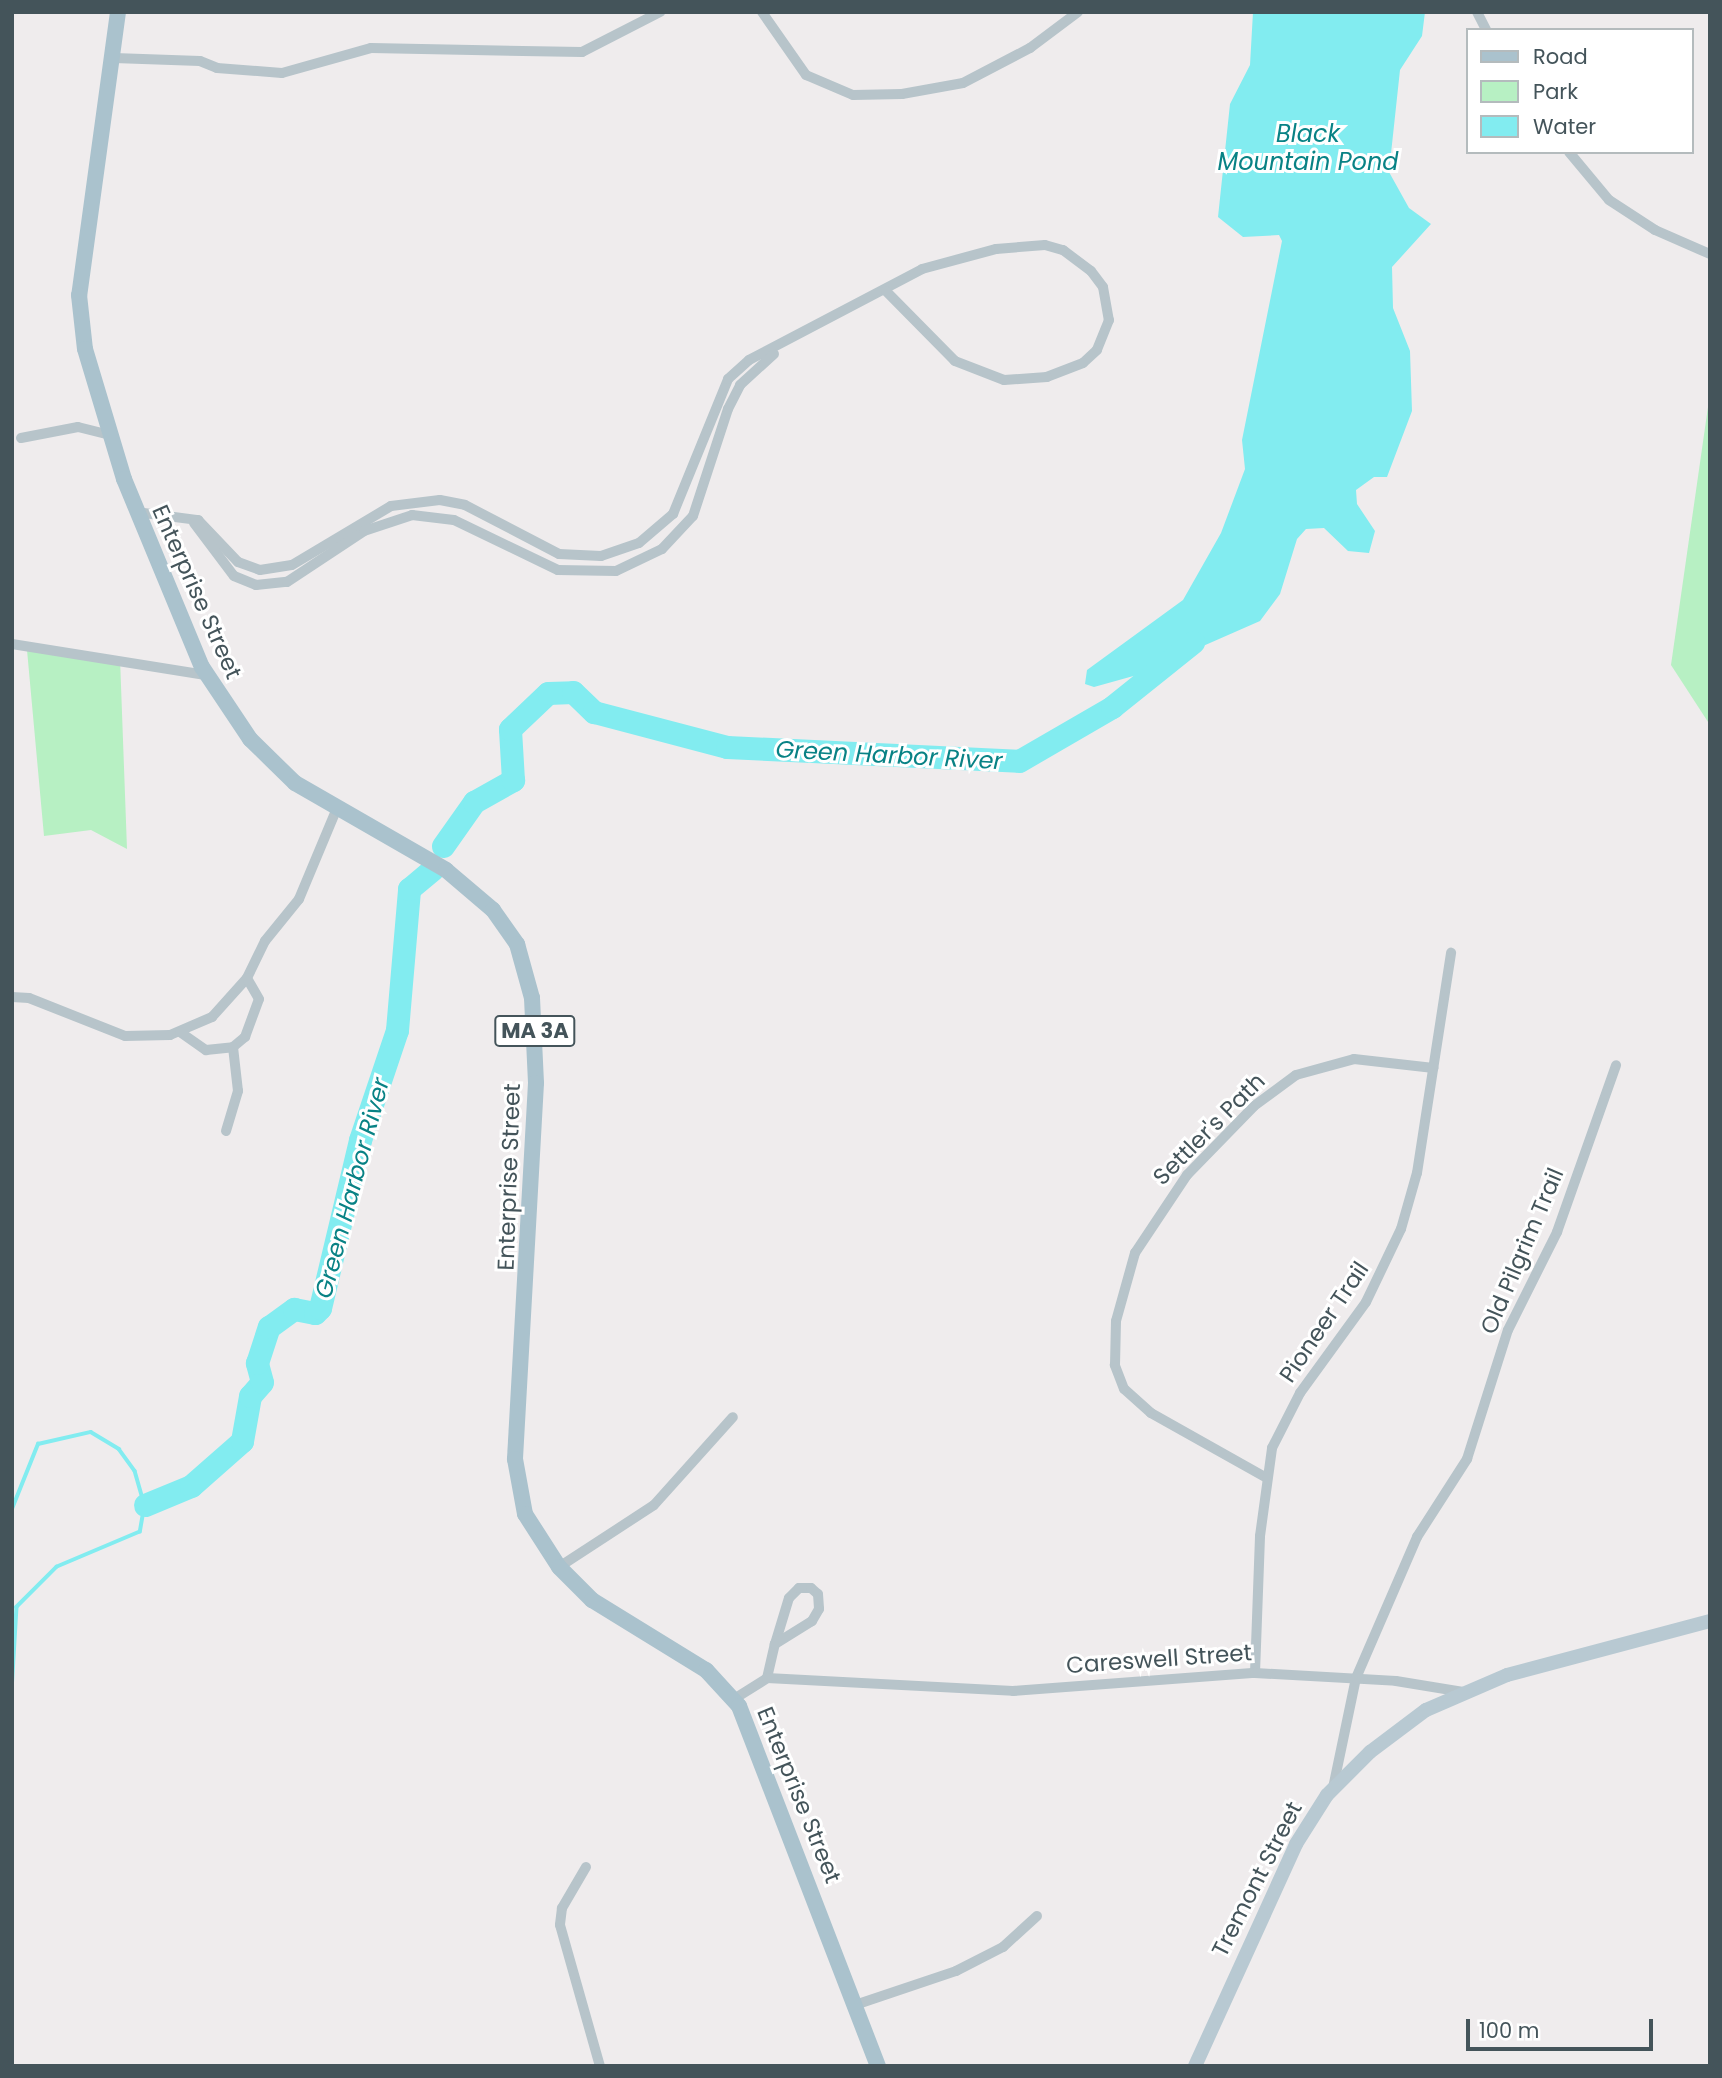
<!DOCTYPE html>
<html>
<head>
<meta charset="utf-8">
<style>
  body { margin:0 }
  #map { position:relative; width:1722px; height:2078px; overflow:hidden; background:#efeced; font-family:Poppins,sans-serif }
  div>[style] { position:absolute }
  .green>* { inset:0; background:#b7f0c3 }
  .water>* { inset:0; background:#82ecf0 }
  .stream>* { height:3.5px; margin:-1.75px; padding:0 1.75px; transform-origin:1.75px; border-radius:1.75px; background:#82ecf0 }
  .river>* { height:23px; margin:-11.5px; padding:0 11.5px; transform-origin:11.5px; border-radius:11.5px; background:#82ecf0 }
  .street>* { height:10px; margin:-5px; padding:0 5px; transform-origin:5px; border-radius:5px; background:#b7c4ca }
  .secondary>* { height:14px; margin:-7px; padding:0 7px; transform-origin:7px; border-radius:7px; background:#b8c9d2 }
  .primary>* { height:16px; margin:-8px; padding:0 8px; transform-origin:8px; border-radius:8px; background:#aac2cd }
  span { translate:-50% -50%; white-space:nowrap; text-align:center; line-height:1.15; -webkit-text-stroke:6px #fff; paint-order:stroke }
  .shield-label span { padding:2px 5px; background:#fff; border:2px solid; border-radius:5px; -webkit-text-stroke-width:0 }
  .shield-label { font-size:21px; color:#44545a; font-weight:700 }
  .street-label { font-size:23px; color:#44545a }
  .water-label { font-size:24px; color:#088285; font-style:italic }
  .frame { position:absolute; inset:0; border:14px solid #44545a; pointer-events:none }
  .legend { position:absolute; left:1466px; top:28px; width:228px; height:126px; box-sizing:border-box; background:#fff; border:2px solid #b4bbbd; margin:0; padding:9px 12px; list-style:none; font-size:21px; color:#44545a }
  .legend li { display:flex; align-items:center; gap:14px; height:35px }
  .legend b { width:35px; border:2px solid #b4bbbd }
  .scale { position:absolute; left:1466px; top:2019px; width:187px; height:32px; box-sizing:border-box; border:4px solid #44545a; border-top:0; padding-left:9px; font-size:21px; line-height:24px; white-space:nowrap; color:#44545a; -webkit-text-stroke:5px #fff; paint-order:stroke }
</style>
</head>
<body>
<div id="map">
  <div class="green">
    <i style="clip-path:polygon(1710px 393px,1710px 725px,1671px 665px)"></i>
    <i style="clip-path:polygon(27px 650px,120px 658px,127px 849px,91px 830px,44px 836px)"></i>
  </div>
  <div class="water">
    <i style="clip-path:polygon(1253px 12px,1425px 12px,1422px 36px,1400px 70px,1389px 172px,1409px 208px,1431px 224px,1392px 267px,1393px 308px,1410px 351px,1412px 411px,1387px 477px,1374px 477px,1356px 490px,1357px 504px,1375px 531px,1369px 553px,1348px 551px,1324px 528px,1306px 529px,1297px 539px,1280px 594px,1260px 621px,1137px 675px,1094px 687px,1085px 684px,1087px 670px,1183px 600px,1221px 533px,1245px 469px,1242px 440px,1282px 241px,1279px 235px,1243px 237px,1218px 217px,1230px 104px,1250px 65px)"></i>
  </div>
  <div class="stream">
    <i style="left:12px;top:1509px;width:70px;rotate:-68.2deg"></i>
    <i style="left:38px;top:1444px;width:54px;rotate:-12.8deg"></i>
    <i style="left:91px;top:1432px;width:33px;rotate:31deg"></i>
    <i style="left:119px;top:1449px;width:27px;rotate:54deg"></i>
    <i style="left:135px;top:1471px;width:35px;rotate:74deg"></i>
    <i style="left:145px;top:1505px;width:27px;rotate:100deg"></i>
    <i style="left:140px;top:1532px;width:90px;rotate:157.1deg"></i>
    <i style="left:57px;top:1567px;width:57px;rotate:135deg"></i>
    <i style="left:17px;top:1607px;width:85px;rotate:93.4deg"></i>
  </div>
  <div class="river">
    <i style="left:443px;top:846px;width:54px;rotate:-54.8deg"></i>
    <i style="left:474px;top:802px;width:45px;rotate:-29.4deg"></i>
    <i style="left:513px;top:780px;width:51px;rotate:-93.4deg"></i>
    <i style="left:510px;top:729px;width:52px;rotate:-43.5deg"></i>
    <i style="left:548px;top:693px;width:25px;rotate:-2deg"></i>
    <i style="left:573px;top:692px;width:29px;rotate:44deg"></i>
    <i style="left:594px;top:712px;width:138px;rotate:14.7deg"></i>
    <i style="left:727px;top:747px;width:292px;rotate:2.7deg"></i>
    <i style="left:1019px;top:761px;width:108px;rotate:-30.1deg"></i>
    <i style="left:1112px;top:707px;width:104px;rotate:-38.7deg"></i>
    <i style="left:145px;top:1505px;width:50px;rotate:-22.4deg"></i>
    <i style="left:191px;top:1486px;width:68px;rotate:-41.4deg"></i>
    <i style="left:242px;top:1441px;width:46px;rotate:-79.9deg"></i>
    <i style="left:250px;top:1396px;width:18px;rotate:-49deg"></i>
    <i style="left:262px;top:1382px;width:20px;rotate:-105deg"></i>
    <i style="left:257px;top:1363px;width:38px;rotate:-72deg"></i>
    <i style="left:269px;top:1327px;width:31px;rotate:-36deg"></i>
    <i style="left:294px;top:1309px;width:21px;rotate:11deg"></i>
    <i style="left:315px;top:1313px;width:7px;rotate:-45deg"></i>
    <i style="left:320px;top:1308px;width:173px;rotate:-76.6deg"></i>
    <i style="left:360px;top:1140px;width:116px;rotate:-71.4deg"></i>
    <i style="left:397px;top:1030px;width:142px;rotate:-85.1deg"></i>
    <i style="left:409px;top:889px;width:31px;rotate:-40deg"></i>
  </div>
  <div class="street">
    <i style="left:762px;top:12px;width:77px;rotate:55.1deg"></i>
    <i style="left:806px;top:75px;width:51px;rotate:23.1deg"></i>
    <i style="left:853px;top:95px;width:49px;rotate:-1.2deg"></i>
    <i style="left:902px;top:94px;width:62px;rotate:-10.2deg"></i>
    <i style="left:963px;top:83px;width:76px;rotate:-27.6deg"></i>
    <i style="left:1030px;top:48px;width:60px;rotate:-36.9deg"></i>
    <i style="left:1477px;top:12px;width:20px;rotate:63deg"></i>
    <i style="left:114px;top:58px;width:86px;rotate:2deg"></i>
    <i style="left:200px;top:61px;width:18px;rotate:22deg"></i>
    <i style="left:217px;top:68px;width:65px;rotate:4.4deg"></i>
    <i style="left:282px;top:73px;width:92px;rotate:-15.7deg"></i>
    <i style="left:371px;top:48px;width:211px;rotate:1.1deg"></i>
    <i style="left:582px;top:52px;width:88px;rotate:-27.1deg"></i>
    <i style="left:1569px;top:152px;width:62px;rotate:50.2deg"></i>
    <i style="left:1609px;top:200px;width:55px;rotate:33.1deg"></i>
    <i style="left:1655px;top:230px;width:60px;rotate:23.6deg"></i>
    <i style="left:21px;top:438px;width:58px;rotate:-10.9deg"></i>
    <i style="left:78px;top:427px;width:32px;rotate:14deg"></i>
    <i style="left:136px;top:512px;width:63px;rotate:7.4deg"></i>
    <i style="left:198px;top:520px;width:58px;rotate:46.4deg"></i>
    <i style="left:238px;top:562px;width:23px;rotate:20deg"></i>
    <i style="left:260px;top:570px;width:32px;rotate:-9deg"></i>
    <i style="left:292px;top:565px;width:115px;rotate:-30.8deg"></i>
    <i style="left:391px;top:506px;width:49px;rotate:-7deg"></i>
    <i style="left:440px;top:500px;width:25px;rotate:11deg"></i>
    <i style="left:465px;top:505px;width:106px;rotate:27.5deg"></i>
    <i style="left:559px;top:554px;width:42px;rotate:2.7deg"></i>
    <i style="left:601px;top:556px;width:40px;rotate:-18.9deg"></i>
    <i style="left:639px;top:543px;width:45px;rotate:-40.5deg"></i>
    <i style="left:673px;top:514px;width:146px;rotate:-67.8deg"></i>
    <i style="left:728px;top:379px;width:28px;rotate:-42deg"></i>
    <i style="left:749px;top:360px;width:195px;rotate:-27.7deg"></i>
    <i style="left:922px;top:269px;width:77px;rotate:-15.1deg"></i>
    <i style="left:996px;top:249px;width:49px;rotate:-4.7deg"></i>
    <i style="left:1045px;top:245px;width:19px;rotate:16deg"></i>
    <i style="left:1063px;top:250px;width:35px;rotate:37deg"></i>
    <i style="left:1091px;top:271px;width:20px;rotate:53deg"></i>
    <i style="left:1103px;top:287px;width:34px;rotate:80deg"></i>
    <i style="left:1109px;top:320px;width:32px;rotate:112deg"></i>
    <i style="left:1097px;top:350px;width:19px;rotate:137deg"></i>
    <i style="left:1083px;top:363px;width:39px;rotate:159deg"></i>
    <i style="left:1047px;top:377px;width:43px;rotate:176deg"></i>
    <i style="left:1004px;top:380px;width:53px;rotate:-158.8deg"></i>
    <i style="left:955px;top:361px;width:98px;rotate:-134.6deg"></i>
    <i style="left:194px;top:523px;width:66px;rotate:53deg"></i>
    <i style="left:234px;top:576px;width:24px;rotate:22deg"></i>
    <i style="left:256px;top:585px;width:31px;rotate:-6deg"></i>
    <i style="left:287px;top:582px;width:92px;rotate:-33.5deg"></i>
    <i style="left:364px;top:531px;width:51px;rotate:-18.4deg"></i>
    <i style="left:412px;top:515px;width:42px;rotate:6.8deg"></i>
    <i style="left:454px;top:520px;width:115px;rotate:25.7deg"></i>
    <i style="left:558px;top:570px;width:58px;rotate:1deg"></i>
    <i style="left:616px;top:571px;width:51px;rotate:-25.6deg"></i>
    <i style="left:662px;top:549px;width:45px;rotate:-46.8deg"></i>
    <i style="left:693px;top:516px;width:113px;rotate:-71.9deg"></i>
    <i style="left:728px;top:409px;width:27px;rotate:-63deg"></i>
    <i style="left:740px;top:385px;width:46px;rotate:-42.4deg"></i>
    <i style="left:12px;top:644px;width:196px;rotate:9.1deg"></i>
    <i style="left:12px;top:997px;width:17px;rotate:3deg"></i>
    <i style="left:29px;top:998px;width:103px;rotate:21.6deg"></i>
    <i style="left:125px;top:1036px;width:45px;rotate:-1.3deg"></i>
    <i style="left:170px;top:1035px;width:46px;rotate:-23.2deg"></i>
    <i style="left:212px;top:1017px;width:52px;rotate:-48.1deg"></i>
    <i style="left:247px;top:978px;width:41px;rotate:-64.1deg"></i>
    <i style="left:265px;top:941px;width:54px;rotate:-51deg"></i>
    <i style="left:299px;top:899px;width:99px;rotate:-67.3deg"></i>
    <i style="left:180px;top:1032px;width:32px;rotate:35deg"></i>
    <i style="left:206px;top:1050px;width:27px;rotate:-6deg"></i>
    <i style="left:233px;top:1047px;width:16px;rotate:-40deg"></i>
    <i style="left:245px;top:1037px;width:40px;rotate:-69.8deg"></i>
    <i style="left:259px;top:999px;width:24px;rotate:-120deg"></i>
    <i style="left:226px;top:1131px;width:42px;rotate:-73.3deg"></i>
    <i style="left:238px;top:1091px;width:44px;rotate:-96.5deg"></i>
    <i style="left:1265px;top:1477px;width:131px;rotate:-150.7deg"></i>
    <i style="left:1151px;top:1413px;width:36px;rotate:-138deg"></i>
    <i style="left:1124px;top:1389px;width:26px;rotate:-111deg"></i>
    <i style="left:1115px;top:1365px;width:44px;rotate:-88.7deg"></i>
    <i style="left:1116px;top:1321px;width:71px;rotate:-74.4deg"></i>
    <i style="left:1135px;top:1253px;width:94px;rotate:-56.3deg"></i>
    <i style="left:1187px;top:1175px;width:96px;rotate:-45.8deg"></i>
    <i style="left:1254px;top:1106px;width:52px;rotate:-36.4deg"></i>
    <i style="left:1296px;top:1075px;width:60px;rotate:-15.4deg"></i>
    <i style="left:1354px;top:1059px;width:80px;rotate:6.5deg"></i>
    <i style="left:559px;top:1567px;width:113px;rotate:-33.1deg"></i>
    <i style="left:654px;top:1505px;width:118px;rotate:-48.1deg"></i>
    <i style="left:1255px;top:1673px;width:137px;rotate:-87.9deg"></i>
    <i style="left:1260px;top:1536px;width:89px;rotate:-82.2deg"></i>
    <i style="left:1272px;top:1448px;width:62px;rotate:-63deg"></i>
    <i style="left:1300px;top:1393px;width:112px;rotate:-54deg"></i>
    <i style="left:1366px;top:1302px;width:81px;rotate:-64.4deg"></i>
    <i style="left:1401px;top:1229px;width:58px;rotate:-74.1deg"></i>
    <i style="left:1417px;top:1173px;width:223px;rotate:-81.2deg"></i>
    <i style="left:767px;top:1678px;width:35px;rotate:-77deg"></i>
    <i style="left:775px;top:1644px;width:48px;rotate:-73.1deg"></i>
    <i style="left:789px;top:1598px;width:14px;rotate:-45deg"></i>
    <i style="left:799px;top:1588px;width:12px"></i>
    <i style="left:811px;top:1588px;width:9px;rotate:41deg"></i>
    <i style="left:818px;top:1594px;width:15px;rotate:86deg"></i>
    <i style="left:819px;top:1609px;width:14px;rotate:120deg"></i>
    <i style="left:812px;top:1621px;width:44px;rotate:148.1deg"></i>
    <i style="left:734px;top:1699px;width:39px;rotate:-32deg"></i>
    <i style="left:767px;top:1678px;width:246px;rotate:3deg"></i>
    <i style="left:1013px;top:1691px;width:243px;rotate:-4.3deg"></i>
    <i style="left:1255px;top:1673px;width:141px;rotate:3.2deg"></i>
    <i style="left:1396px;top:1681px;width:68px;rotate:9.3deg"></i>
    <i style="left:1333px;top:1788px;width:112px;rotate:-78.2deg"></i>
    <i style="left:1356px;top:1678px;width:154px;rotate:-66.6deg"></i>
    <i style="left:1417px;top:1537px;width:93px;rotate:-57.3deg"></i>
    <i style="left:1467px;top:1459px;width:135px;rotate:-72.4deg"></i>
    <i style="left:1508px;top:1330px;width:110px;rotate:-63.4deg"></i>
    <i style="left:1557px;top:1232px;width:177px;rotate:-70.5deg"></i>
    <i style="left:586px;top:1867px;width:48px;rotate:120.3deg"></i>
    <i style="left:562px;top:1908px;width:17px;rotate:97deg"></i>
    <i style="left:560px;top:1925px;width:147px;rotate:74.2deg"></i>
    <i style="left:855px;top:2005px;width:107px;rotate:-18.6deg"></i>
    <i style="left:956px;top:1971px;width:53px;rotate:-27.1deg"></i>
    <i style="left:1003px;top:1947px;width:46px;rotate:-42.4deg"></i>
  </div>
  <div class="secondary">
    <i style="left:1195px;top:2066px;width:244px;rotate:-65.5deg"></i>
    <i style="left:1296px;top:1844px;width:58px;rotate:-57.7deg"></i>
    <i style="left:1327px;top:1795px;width:61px;rotate:-45deg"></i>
    <i style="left:1370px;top:1752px;width:70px;rotate:-36.9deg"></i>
    <i style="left:1426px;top:1710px;width:88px;rotate:-23.4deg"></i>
    <i style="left:1507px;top:1675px;width:210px;rotate:-14.9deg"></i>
  </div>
  <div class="primary">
    <i style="left:118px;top:12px;width:286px;rotate:97.8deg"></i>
    <i style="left:79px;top:295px;width:54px;rotate:83.7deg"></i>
    <i style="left:85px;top:349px;width:136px;rotate:73.3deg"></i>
    <i style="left:124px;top:479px;width:204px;rotate:67.5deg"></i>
    <i style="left:202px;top:667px;width:87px;rotate:56.3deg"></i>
    <i style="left:250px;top:739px;width:63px;rotate:44.4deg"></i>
    <i style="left:295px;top:783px;width:174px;rotate:29.9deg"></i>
    <i style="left:446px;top:870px;width:62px;rotate:40.4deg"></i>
    <i style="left:493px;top:910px;width:42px;rotate:54.8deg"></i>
    <i style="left:517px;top:944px;width:56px;rotate:74.5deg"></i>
    <i style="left:532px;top:998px;width:85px;rotate:87.3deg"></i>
    <i style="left:536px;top:1083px;width:377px;rotate:93.2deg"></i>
    <i style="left:515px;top:1459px;width:56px;rotate:79.7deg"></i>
    <i style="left:525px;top:1514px;width:63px;rotate:57.3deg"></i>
    <i style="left:559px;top:1567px;width:47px;rotate:45deg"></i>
    <i style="left:592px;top:1600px;width:134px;rotate:31.6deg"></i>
    <i style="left:706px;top:1670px;width:49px;rotate:47.5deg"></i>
    <i style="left:739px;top:1706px;width:386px;rotate:68.9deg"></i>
  </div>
  <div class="shield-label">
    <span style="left:535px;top:1031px">MA 3A</span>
  </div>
  <div class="street-label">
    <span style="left:197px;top:592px;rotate:66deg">Enterprise Street</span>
    <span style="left:1209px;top:1129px;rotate:-45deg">Settler's Path</span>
    <span style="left:509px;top:1177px;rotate:-88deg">Enterprise Street</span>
    <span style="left:1522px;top:1251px;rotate:-67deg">Old Pilgrim Trail</span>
    <span style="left:1324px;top:1322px;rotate:-56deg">Pioneer Trail</span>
    <span style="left:1159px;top:1659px;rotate:-4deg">Careswell Street</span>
    <span style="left:799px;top:1795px;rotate:68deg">Enterprise Street</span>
    <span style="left:1257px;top:1879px;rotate:-63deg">Tremont Street</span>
  </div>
  <div class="water-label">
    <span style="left:1308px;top:148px">Black<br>Mountain Pond</span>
    <span style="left:889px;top:755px;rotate:3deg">Green Harbor River</span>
    <span style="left:352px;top:1188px;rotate:-75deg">Green Harbor River</span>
  </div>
  <div class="frame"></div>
  <ul class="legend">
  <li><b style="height:9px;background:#aac2cd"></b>Road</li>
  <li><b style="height:19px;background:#b7f0c3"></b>Park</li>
  <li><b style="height:19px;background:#82ecf0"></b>Water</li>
  </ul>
  <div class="scale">100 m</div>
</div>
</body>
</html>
